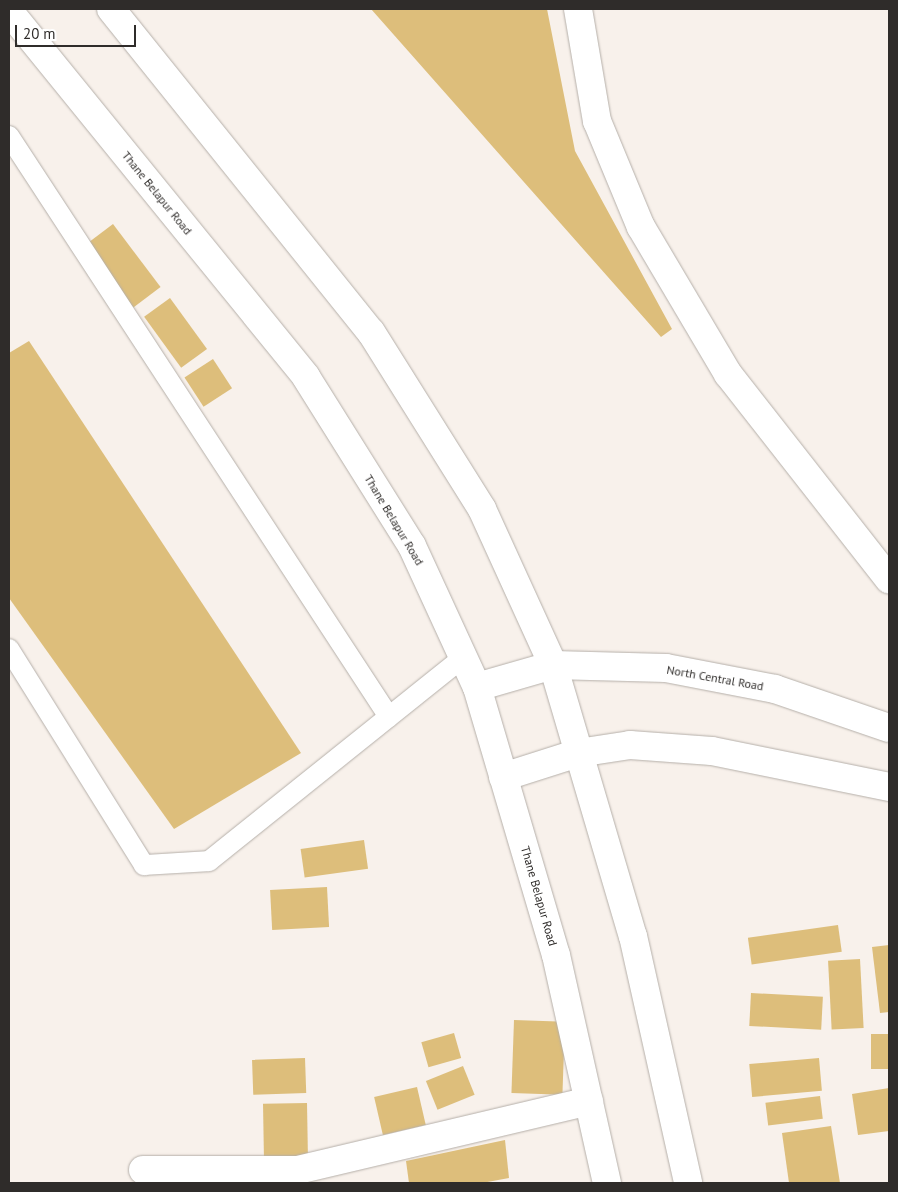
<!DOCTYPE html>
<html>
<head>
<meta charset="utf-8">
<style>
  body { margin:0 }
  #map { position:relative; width:898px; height:1192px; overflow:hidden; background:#f8f1eb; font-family:"PT Sans",sans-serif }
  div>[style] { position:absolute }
  .building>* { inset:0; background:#ddbe7b; transform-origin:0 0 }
  .roads { filter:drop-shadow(0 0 1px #b5afa9) drop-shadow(0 0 1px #b5afa9) }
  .service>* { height:20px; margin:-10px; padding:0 10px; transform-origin:10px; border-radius:10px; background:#fff }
  .minor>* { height:28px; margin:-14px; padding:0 14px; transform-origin:14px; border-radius:14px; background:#fff }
  .secondary>* { height:28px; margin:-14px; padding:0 14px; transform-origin:14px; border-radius:14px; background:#fff }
  .primary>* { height:28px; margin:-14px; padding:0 14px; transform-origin:14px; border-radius:14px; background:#fff }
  span { translate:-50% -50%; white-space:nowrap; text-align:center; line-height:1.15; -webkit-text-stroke:5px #fff; paint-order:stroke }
  .street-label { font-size:12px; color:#2f2c2a }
  .frame { position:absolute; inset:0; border:10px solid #2f2c2a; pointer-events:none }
  .scale { position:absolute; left:15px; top:25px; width:121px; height:22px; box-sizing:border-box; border:2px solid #2f2c2a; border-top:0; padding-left:6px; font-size:15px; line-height:18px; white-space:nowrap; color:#2f2c2a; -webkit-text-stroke:4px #fff; paint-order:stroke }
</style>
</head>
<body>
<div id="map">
  <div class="building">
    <i style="clip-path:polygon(371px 9px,547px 9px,575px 151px,672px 329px,661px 337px)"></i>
    <i style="left:113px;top:224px;width:79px;height:34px;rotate:53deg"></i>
    <i style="left:170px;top:298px;width:63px;height:32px;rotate:54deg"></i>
    <i style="clip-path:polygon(29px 341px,301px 753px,174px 829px,9px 598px,9px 353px)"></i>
    <i style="left:213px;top:359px;width:35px;height:34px;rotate:57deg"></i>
    <i style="left:364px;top:840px;width:29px;height:64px;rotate:82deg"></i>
    <i style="left:327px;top:887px;width:40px;height:57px;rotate:87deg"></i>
    <i style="left:838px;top:925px;width:27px;height:91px;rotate:82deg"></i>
    <i style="clip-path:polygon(889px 945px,889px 1012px,880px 1013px,872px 947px)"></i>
    <i style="left:860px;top:959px;width:69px;height:32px;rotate:87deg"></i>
    <i style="left:751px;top:993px;width:72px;height:33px;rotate:3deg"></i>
    <i style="left:514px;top:1020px;width:51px;height:73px;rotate:2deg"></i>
    <i style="left:454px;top:1033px;width:26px;height:34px;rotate:74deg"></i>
    <i style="left:889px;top:1034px;width:35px;height:18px;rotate:90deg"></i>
    <i style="left:305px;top:1058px;width:35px;height:53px;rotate:88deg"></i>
    <i style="left:819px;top:1058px;width:33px;height:70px;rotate:85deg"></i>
    <i style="left:463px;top:1066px;width:31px;height:40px;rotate:68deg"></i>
    <i style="left:417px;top:1087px;width:39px;height:44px;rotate:77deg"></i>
    <i style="clip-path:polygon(889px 1088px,889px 1131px,858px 1135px,852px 1094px)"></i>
    <i style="left:820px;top:1096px;width:23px;height:55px;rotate:83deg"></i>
    <i style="left:307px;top:1103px;width:55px;height:44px;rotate:89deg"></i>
    <i style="clip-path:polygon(831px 1126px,840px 1183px,789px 1183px,782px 1133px)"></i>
    <i style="clip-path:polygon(505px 1140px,509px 1178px,482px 1183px,409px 1183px,406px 1161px)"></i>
  </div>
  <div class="roads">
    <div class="service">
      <i style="left:9px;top:136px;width:694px;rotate:56.81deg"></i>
      <i style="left:9px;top:649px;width:255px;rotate:58deg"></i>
      <i style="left:144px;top:865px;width:65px;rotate:-3.5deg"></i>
      <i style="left:209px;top:861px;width:327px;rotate:-38.7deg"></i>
    </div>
    <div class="minor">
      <i style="left:578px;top:9px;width:114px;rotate:80.4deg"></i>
      <i style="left:597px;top:121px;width:115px;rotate:67.5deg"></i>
      <i style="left:641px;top:227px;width:171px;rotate:59.4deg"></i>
      <i style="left:728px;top:374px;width:261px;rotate:51.9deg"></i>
      <i style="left:143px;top:1170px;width:155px"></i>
      <i style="left:298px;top:1170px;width:299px;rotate:-13.3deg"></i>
    </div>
    <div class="secondary">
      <i style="left:477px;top:687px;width:79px;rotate:-16.1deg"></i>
      <i style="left:553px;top:665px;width:113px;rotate:1.5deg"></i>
      <i style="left:666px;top:668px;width:111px;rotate:10.9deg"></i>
      <i style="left:775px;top:689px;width:120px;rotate:18.9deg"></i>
      <i style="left:503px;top:777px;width:79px;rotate:-17.7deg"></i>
      <i style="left:578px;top:753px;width:53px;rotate:-8.7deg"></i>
      <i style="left:630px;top:745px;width:82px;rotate:4.2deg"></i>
      <i style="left:712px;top:751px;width:181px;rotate:11.5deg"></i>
    </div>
    <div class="primary">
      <i style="left:111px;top:9px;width:415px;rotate:51.2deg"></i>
      <i style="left:371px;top:332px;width:209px;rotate:57.9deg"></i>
      <i style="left:482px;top:509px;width:171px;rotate:65.5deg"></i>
      <i style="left:553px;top:665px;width:283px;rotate:73.6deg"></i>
      <i style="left:633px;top:936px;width:253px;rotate:77.4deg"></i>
      <i style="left:9px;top:11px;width:471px;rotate:50.9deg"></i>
      <i style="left:306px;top:377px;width:199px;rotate:57.9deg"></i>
      <i style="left:412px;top:546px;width:155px;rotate:65.3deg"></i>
      <i style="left:477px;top:687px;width:279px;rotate:73.6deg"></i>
      <i style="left:556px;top:955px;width:234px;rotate:77.4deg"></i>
    </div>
  </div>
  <div class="street-label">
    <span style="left:157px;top:193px;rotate:51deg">Thane Belapur Road</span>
    <span style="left:394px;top:520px;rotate:59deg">Thane Belapur Road</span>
    <span style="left:715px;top:678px;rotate:10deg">North Central Road</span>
    <span style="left:539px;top:896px;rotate:74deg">Thane Belapur Road</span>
  </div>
  <div class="frame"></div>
  <div class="scale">20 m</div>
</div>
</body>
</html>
